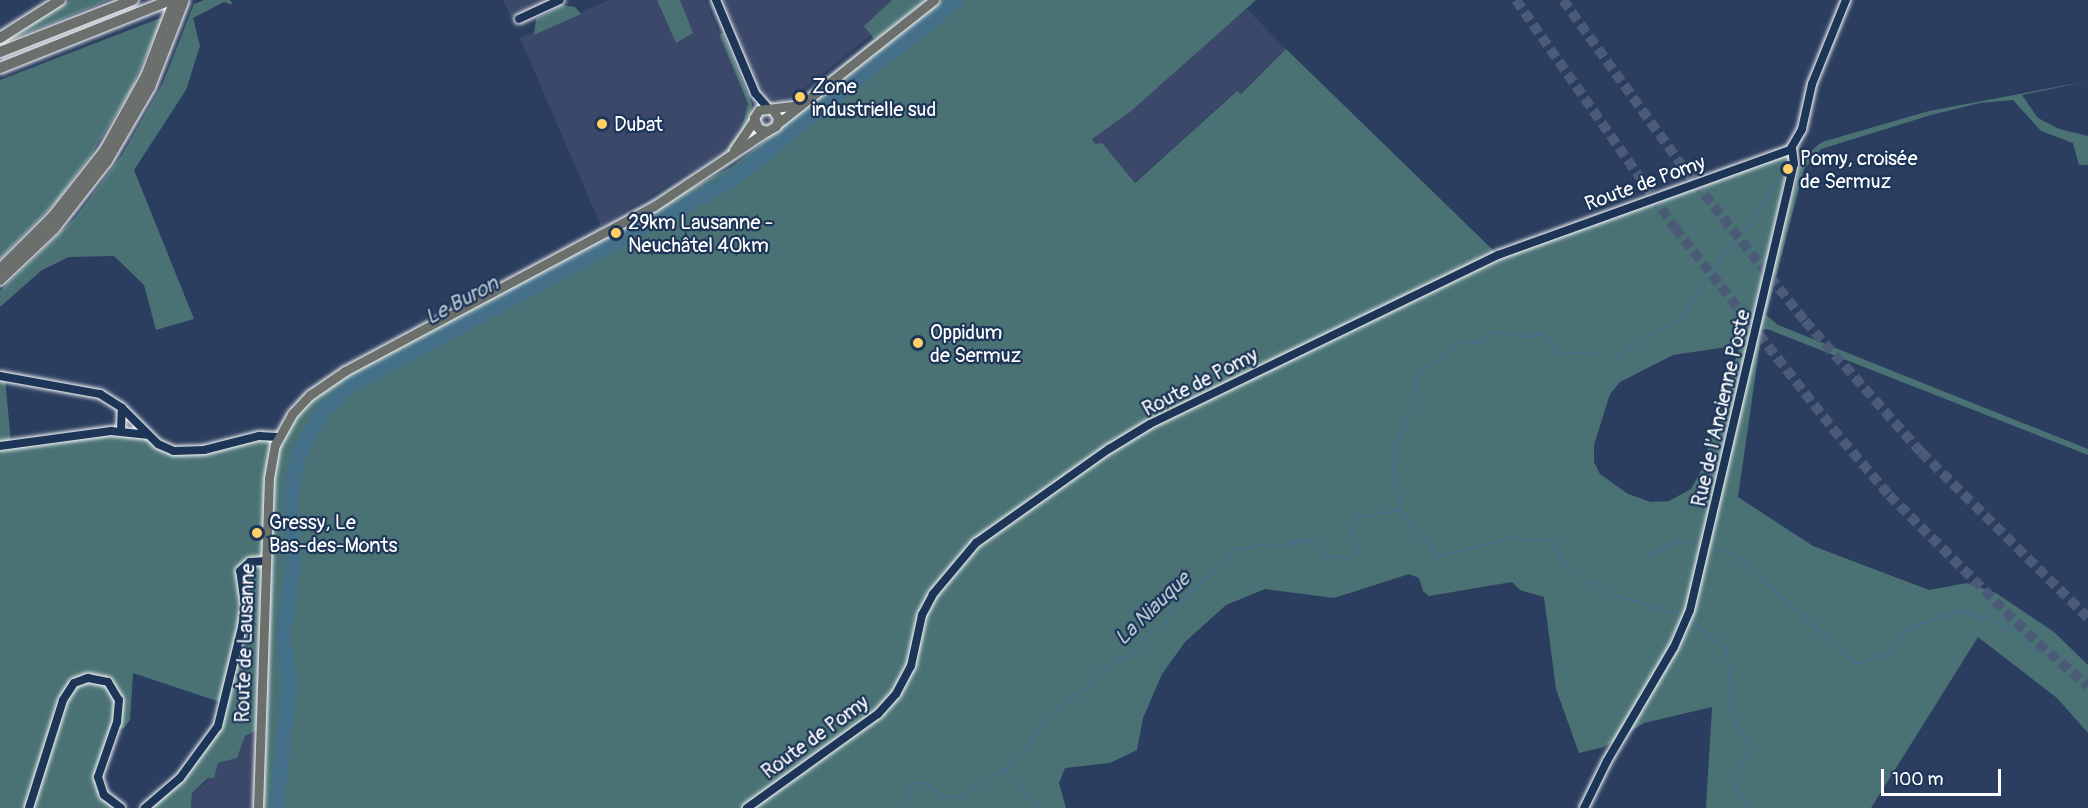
<!DOCTYPE html>
<html>
<head>
<meta charset="utf-8">
<style>
  body { margin:0 }
  #map { position:relative; width:2088px; height:808px; overflow:hidden; background:#2b3e5f; font-family:Pangolin,sans-serif }
  div>[style] { position:absolute }
  .built>* { inset:0; background:#3c4869 }
  .green>* { inset:0; background:#4a7275 }
  .stream>* { height:2px; margin:-1px; padding:0 1px; transform-origin:1px; border-radius:1px; background:#446f89 }
  .river>* { height:15px; margin:-7.5px; padding:0 7.5px; transform-origin:7.5px; border-radius:7.5px; background:#446f89 }
  .highway-tunnel>* { height:10px; margin-top:-5px; transform-origin:0; background:repeating-linear-gradient(90deg,#4b5b77 0 10px,transparent 0 15px) }
  .roads { filter:drop-shadow(0 0 2px #fff) drop-shadow(0 0 2px #fff) }
  .minor>* { height:8px; margin:-4px; padding:0 4px; transform-origin:4px; border-radius:4px; background:#1d3557 }
  .major>* { height:9px; margin:-4.5px; padding:0 4.5px; transform-origin:4.5px; border-radius:4.5px; background:#6c706d }
  .highway>* { height:10px; margin:-5px; padding:0 5px; transform-origin:5px; border-radius:5px; background:#6c706d }
  .dots>* { width:16px; height:16px; translate:-50% -50%; box-sizing:border-box; border:3px solid #1d3557; border-radius:50% }
  span { translate:-50% -50%; white-space:nowrap; text-align:center; line-height:1.15; -webkit-text-stroke:4.5px #1d3557; paint-order:stroke }
  .poi-label { font-size:20px; color:#fff }
  .left { translate:0 -50%; text-align:left }
  .street-label { font-size:20px; color:#fff }
  .water-label { font-size:21px; color:#b4c5d0; font-style:italic }
  .scale { position:absolute; left:1881px; top:769px; width:120px; height:27px; box-sizing:border-box; border:3px solid #fff; border-top:0; padding-left:8px; font-size:18px; line-height:21px; white-space:nowrap; color:#fff; -webkit-text-stroke:4px #1d3557; paint-order:stroke }
</style>
</head>
<body>
<div id="map">
  <div class="built">
    <i style="clip-path:polygon(503px 0,547px 0,511px 17px)"></i>
    <i style="clip-path:polygon(610px 0,705px 0,748px 104px,741px 130px,727px 149px,601px 226px,520px 38px)"></i>
    <i style="clip-path:polygon(724px 0,892px 0,865px 26px,871px 35px,791px 99px,781px 102px,766px 96px,758px 82px)"></i>
    <i style="clip-path:polygon(1246px 8px,1286px 49px,1240px 94px,1236px 91px,1134px 183px,1102px 144px,1095px 144px,1091px 139px,1130px 112px)"></i>
    <i style="clip-path:polygon(261px 729px,258px 808px,191px 808px,192px 792px,205px 784px,218px 763px,237px 758px,245px 736px)"></i>
  </div>
  <div class="green">
    <i style="clip-path:polygon(70px 0,109px 0,8px 41px,7px 39px)"></i>
    <i style="clip-path:polygon(204px 0,230px 0,233px 5px,224px 2px,193px 18px,200px 46px,186px 90px,134px 170px,194px 319px,156px 330px,144px 285px,114px 256px,69px 257px,42px 270px,0 307px,0 291px,75px 218px,122px 155px,163px 83px,194px 4px)"></i>
    <i style="clip-path:polygon(657px 0,680px 0,693px 33px,676px 43px)"></i>
    <i style="clip-path:polygon(892px 0,927px 0,812px 90px,874px 39px,864px 26px)"></i>
    <i style="clip-path:polygon(evenodd,942px 0,1256px 0,1130px 112px,1092px 139px,1095px 144px,1102px 143px,1135px 183px,1237px 91px,1241px 94px,1286px 49px,1498px 255px,1792px 147px,1712px 507px,1718px 508px,1769px 282px,1802px 158px,1822px 142px,1929px 111px,2088px 81px,2022px 95px,2038px 118px,2059px 129px,2088px 136px,2088px 165px,2079px 165px,2073px 143px,2041px 131px,2013px 100px,1980px 103px,1931px 115px,1821px 149px,1804px 169px,1766px 315px,1778px 325px,2088px 449px,2088px 455px,1767px 329px,1762px 330px,1738px 497px,1813px 546px,1929px 590px,1967px 583px,1996px 593px,2054px 632px,2088px 665px,2088px 733px,2057px 698px,1978px 637px,1871px 808px,1706px 808px,1712px 707px,1644px 723px,1604px 747px,1579px 753px,1556px 689px,1544px 597px,1520px 590px,1512px 582px,1429px 596px,1423px 591px,1419px 578px,1409px 574px,1334px 598px,1265px 589px,1226px 605px,1185px 642px,1162px 674px,1143px 718px,1137px 750px,1110px 763px,1065px 768px,1059px 783px,1066px 808px,258px 808px,260px 729px,245px 736px,237px 758px,218px 763px,214px 778px,208px 778px,192px 793px,191px 808px,145px 808px,203px 749px,226px 704px,133px 673px,130px 720px,124px 728px,114px 730px,101px 758px,100px 788px,121px 808px,0 808px,0 376px,5px 377px,11px 444px,131px 431px,182px 452px,254px 437px,278px 437px,317px 390px,733px 166px,942px 0,1740px 345px,1701px 471px,1691px 489px,1669px 501px,1651px 502px,1628px 494px,1600px 474px,1594px 462px,1594px 445px,1610px 394px,1620px 382px,1673px 355px,1740px 345px)"></i>
    <i style="clip-path:polygon(562px 5px,575px 7px,581px 14px,534px 35px,536px 19px)"></i>
    <i style="clip-path:polygon(163px 17px,131px 90px,89px 158px,56px 202px,0 259px,0 80px)"></i>
    <i style="clip-path:polygon(723px 33px,752px 104px,751px 118px,735px 145px,720px 157px,741px 130px,748px 104px,719px 34px)"></i>
  </div>
  <div class="stream">
    <i style="left:1617px;top:356px;width:74px;rotate:-30deg"></i>
    <i style="left:1681px;top:319px;width:93px;rotate:-56deg"></i>
    <i style="left:1733px;top:242px;width:26px;rotate:-43deg"></i>
    <i style="left:1752px;top:224px;width:53px;rotate:-59.6deg"></i>
    <i style="left:1713px;top:549px;width:19px;rotate:9deg"></i>
    <i style="left:1732px;top:552px;width:167px;rotate:42.1deg"></i>
    <i style="left:1856px;top:664px;width:38px;rotate:-17deg"></i>
    <i style="left:1892px;top:653px;width:28px;rotate:-58deg"></i>
    <i style="left:1907px;top:629px;width:54px;rotate:-20.4deg"></i>
    <i style="left:1958px;top:610px;width:49px;rotate:17.7deg"></i>
    <i style="left:2005px;top:625px;width:45px;rotate:40.5deg"></i>
    <i style="left:1648px;top:556px;width:34px;rotate:-27deg"></i>
    <i style="left:1678px;top:541px;width:22px;rotate:10deg"></i>
    <i style="left:1575px;top:572px;width:17px;rotate:-144deg"></i>
    <i style="left:1561px;top:562px;width:22px;rotate:-111deg"></i>
    <i style="left:1553px;top:541px;width:44px;rotate:-176.1deg"></i>
    <i style="left:1509px;top:538px;width:73px;rotate:164.8deg"></i>
    <i style="left:1439px;top:557px;width:62px;rotate:-130.4deg"></i>
    <i style="left:1399px;top:510px;width:14px;rotate:-78deg"></i>
    <i style="left:1402px;top:496px;width:11px;rotate:-131deg"></i>
    <i style="left:1395px;top:488px;width:36px;rotate:-95deg"></i>
    <i style="left:1392px;top:452px;width:11px;rotate:-75deg"></i>
    <i style="left:1395px;top:441px;width:13px;rotate:-45deg"></i>
    <i style="left:1404px;top:432px;width:13px;rotate:-81deg"></i>
    <i style="left:1406px;top:419px;width:14px;rotate:-36deg"></i>
    <i style="left:1417px;top:411px;width:9px;rotate:-72deg"></i>
    <i style="left:1420px;top:402px;width:25px;rotate:-101deg"></i>
    <i style="left:1415px;top:377px;width:60px;rotate:-36.9deg"></i>
    <i style="left:1463px;top:341px;width:17px;rotate:7deg"></i>
    <i style="left:1480px;top:343px;width:14px;rotate:-51deg"></i>
    <i style="left:1489px;top:332px;width:42px;rotate:6.8deg"></i>
    <i style="left:1531px;top:337px;width:8px;rotate:-23deg"></i>
    <i style="left:1538px;top:334px;width:16px;rotate:30deg"></i>
    <i style="left:1552px;top:342px;width:11px;rotate:63deg"></i>
    <i style="left:1557px;top:352px;width:45px;rotate:3.8deg"></i>
    <i style="left:1592px;top:582px;width:35px;rotate:27deg"></i>
    <i style="left:1623px;top:598px;width:56px;rotate:16.5deg"></i>
    <i style="left:1692px;top:622px;width:44px;rotate:37.6deg"></i>
    <i style="left:1727px;top:649px;width:69px;rotate:85deg"></i>
    <i style="left:1733px;top:718px;width:35px;rotate:59deg"></i>
    <i style="left:1751px;top:748px;width:40px;rotate:118deg"></i>
    <i style="left:1732px;top:783px;width:31px;rotate:54deg"></i>
    <i style="left:1004px;top:770px;width:53px;rotate:45.8deg"></i>
    <i style="left:906px;top:808px;width:26px;rotate:-74deg"></i>
    <i style="left:913px;top:783px;width:13px"></i>
    <i style="left:926px;top:783px;width:20px;rotate:41deg"></i>
    <i style="left:941px;top:796px;width:15px;rotate:8deg"></i>
    <i style="left:956px;top:798px;width:56px;rotate:-30.3deg"></i>
    <i style="left:1004px;top:770px;width:30px;rotate:-45deg"></i>
    <i style="left:1025px;top:749px;width:49px;rotate:-52.4deg"></i>
    <i style="left:1055px;top:710px;width:45px;rotate:-34deg"></i>
    <i style="left:1092px;top:685px;width:19px;rotate:-54deg"></i>
    <i style="left:1103px;top:670px;width:40px;rotate:-29.7deg"></i>
    <i style="left:1138px;top:650px;width:21px;rotate:-59deg"></i>
    <i style="left:1149px;top:632px;width:17px;rotate:-31deg"></i>
    <i style="left:1164px;top:623px;width:23px;rotate:-56deg"></i>
    <i style="left:1177px;top:604px;width:64px;rotate:-41.2deg"></i>
    <i style="left:1225px;top:562px;width:12px;rotate:-66deg"></i>
    <i style="left:1230px;top:551px;width:37px;rotate:-11deg"></i>
    <i style="left:1266px;top:544px;width:12px;rotate:14deg"></i>
    <i style="left:1278px;top:547px;width:27px;rotate:-15deg"></i>
    <i style="left:1304px;top:540px;width:13px;rotate:18deg"></i>
    <i style="left:1316px;top:544px;width:14px;rotate:60deg"></i>
    <i style="left:1323px;top:556px;width:29px;rotate:4deg"></i>
    <i style="left:1352px;top:558px;width:9px;rotate:-49deg"></i>
    <i style="left:1358px;top:551px;width:17px;rotate:-111deg"></i>
    <i style="left:1352px;top:535px;width:19px;rotate:-74deg"></i>
    <i style="left:1357px;top:517px;width:43px;rotate:-9.5deg"></i>
  </div>
  <div class="river">
    <i style="left:276px;top:808px;width:126px;rotate:-84.1deg"></i>
    <i style="left:289px;top:683px;width:48px;rotate:-97.1deg"></i>
    <i style="left:283px;top:635px;width:72px;rotate:-82deg"></i>
    <i style="left:293px;top:564px;width:67px;rotate:-92.6deg"></i>
    <i style="left:290px;top:497px;width:44px;rotate:-79.5deg"></i>
    <i style="left:298px;top:454px;width:53px;rotate:-60.5deg"></i>
    <i style="left:324px;top:408px;width:37px;rotate:-41deg"></i>
    <i style="left:352px;top:384px;width:428px;rotate:-28.3deg"></i>
    <i style="left:729px;top:181px;width:290px;rotate:-38.6deg"></i>
  </div>
  <div class="highway-tunnel">
    <i style="left:1516px;top:0;width:278px;rotate:55.1deg"></i>
    <i style="left:1675px;top:228px;width:256px;rotate:51.8deg"></i>
    <i style="left:1833px;top:429px;width:87px;rotate:49.7deg"></i>
    <i style="left:1889px;top:495px;width:195px;rotate:45deg"></i>
    <i style="left:2027px;top:633px;width:81px;rotate:41deg"></i>
    <i style="left:1563px;top:0;width:211px;rotate:54.3deg"></i>
    <i style="left:1686px;top:171px;width:191px;rotate:51.6deg"></i>
    <i style="left:1805px;top:321px;width:175px;rotate:48.5deg"></i>
    <i style="left:1921px;top:452px;width:235px;rotate:44.8deg"></i>
  </div>
  <div class="roads">
    <div class="minor">
      <i style="left:716px;top:0;width:101px;rotate:67.2deg"></i>
      <i style="left:755px;top:93px;width:20px;rotate:49deg"></i>
      <i style="left:519px;top:19px;width:45px;rotate:-24.9deg"></i>
      <i style="left:0;top:376px;width:102px;rotate:10.2deg"></i>
      <i style="left:100px;top:394px;width:26px;rotate:32deg"></i>
      <i style="left:122px;top:408px;width:51px;rotate:45deg"></i>
      <i style="left:158px;top:444px;width:17px;rotate:24deg"></i>
      <i style="left:174px;top:451px;width:30px;rotate:-2deg"></i>
      <i style="left:204px;top:450px;width:57px;rotate:-14.3deg"></i>
      <i style="left:259px;top:436px;width:19px;rotate:3deg"></i>
      <i style="left:121px;top:431px;width:23px;rotate:-88deg"></i>
      <i style="left:0;top:446px;width:112px;rotate:-7.7deg"></i>
      <i style="left:111px;top:431px;width:36px;rotate:6deg"></i>
      <i style="left:29px;top:808px;width:113px;rotate:-72.5deg"></i>
      <i style="left:63px;top:700px;width:20px;rotate:-57deg"></i>
      <i style="left:74px;top:683px;width:15px;rotate:-20deg"></i>
      <i style="left:88px;top:678px;width:20px;rotate:11deg"></i>
      <i style="left:108px;top:682px;width:21px;rotate:59deg"></i>
      <i style="left:119px;top:700px;width:22px;rotate:95deg"></i>
      <i style="left:117px;top:722px;width:58px;rotate:109.1deg"></i>
      <i style="left:98px;top:777px;width:19px;rotate:72deg"></i>
      <i style="left:104px;top:795px;width:21px;rotate:37deg"></i>
      <i style="left:145px;top:808px;width:46px;rotate:-40.6deg"></i>
      <i style="left:180px;top:778px;width:64px;rotate:-53.8deg"></i>
      <i style="left:218px;top:726px;width:102px;rotate:-76.4deg"></i>
      <i style="left:242px;top:627px;width:22px;rotate:-82deg"></i>
      <i style="left:245px;top:605px;width:34px;rotate:-98deg"></i>
      <i style="left:240px;top:571px;width:13px;rotate:-42deg"></i>
      <i style="left:250px;top:562px;width:15px;rotate:-4deg"></i>
      <i style="left:747px;top:808px;width:161px;rotate:-35.7deg"></i>
      <i style="left:878px;top:714px;width:27px;rotate:-48deg"></i>
      <i style="left:896px;top:694px;width:32px;rotate:-62deg"></i>
      <i style="left:911px;top:666px;width:52px;rotate:-77.8deg"></i>
      <i style="left:922px;top:615px;width:24px;rotate:-62deg"></i>
      <i style="left:933px;top:594px;width:67px;rotate:-49.9deg"></i>
      <i style="left:976px;top:543px;width:163px;rotate:-35.3deg"></i>
      <i style="left:1109px;top:449px;width:48px;rotate:-31.4deg"></i>
      <i style="left:1150px;top:424px;width:387px;rotate:-25.9deg"></i>
      <i style="left:1498px;top:255px;width:310px;rotate:-19.8deg"></i>
      <i style="left:1790px;top:150px;width:24px;rotate:-60deg"></i>
      <i style="left:1802px;top:129px;width:46px;rotate:-77.5deg"></i>
      <i style="left:1812px;top:84px;width:91px;rotate:-68deg"></i>
      <i style="left:1584px;top:808px;width:52px;rotate:-63.9deg"></i>
      <i style="left:1607px;top:761px;width:132px;rotate:-59.6deg"></i>
      <i style="left:1674px;top:647px;width:40px;rotate:-66.6deg"></i>
      <i style="left:1690px;top:610px;width:458px;rotate:-76.9deg"></i>
      <i style="left:1794px;top:164px;width:17px;rotate:-97deg"></i>
    </div>
    <div class="major">
      <i style="left:773px;top:110px;width:9px;rotate:58deg"></i>
      <i style="left:778px;top:118px;width:8px;rotate:104deg"></i>
      <i style="left:776px;top:126px;width:10px;rotate:151deg"></i>
      <i style="left:767px;top:131px;width:9px;rotate:-162deg"></i>
      <i style="left:758px;top:128px;width:11px;rotate:-112deg"></i>
      <i style="left:754px;top:118px;width:9px;rotate:-58deg"></i>
      <i style="left:759px;top:110px;width:38px;rotate:-7deg"></i>
      <i style="left:777px;top:124px;width:200px;rotate:-38.3deg"></i>
      <i style="left:734px;top:150px;width:36px;rotate:-56deg"></i>
      <i style="left:258px;top:808px;width:330px;rotate:-88.1deg"></i>
      <i style="left:269px;top:478px;width:34px;rotate:-80deg"></i>
      <i style="left:275px;top:445px;width:35px;rotate:-61deg"></i>
      <i style="left:292px;top:414px;width:26px;rotate:-47deg"></i>
      <i style="left:310px;top:395px;width:42px;rotate:-34.4deg"></i>
      <i style="left:345px;top:371px;width:350px;rotate:-28.1deg"></i>
      <i style="left:654px;top:206px;width:136px;rotate:-33.6deg"></i>
    </div>
    <div class="highway">
      <i style="left:0;top:38px;width:71px;rotate:-32.3deg"></i>
      <i style="left:0;top:52px;width:143px;rotate:-21.4deg"></i>
      <i style="left:0;top:68px;width:184px;rotate:-21.7deg"></i>
      <i style="left:0;top:269px;width:75px;rotate:-45deg"></i>
      <i style="left:53px;top:216px;width:84px;rotate:-51.8deg"></i>
      <i style="left:105px;top:150px;width:85px;rotate:-61deg"></i>
      <i style="left:146px;top:76px;width:81px;rotate:-69.1deg"></i>
      <i style="left:0;top:280px;width:74px;rotate:-43.4deg"></i>
      <i style="left:54px;top:229px;width:86px;rotate:-52.1deg"></i>
      <i style="left:107px;top:161px;width:86px;rotate:-59.8deg"></i>
      <i style="left:150px;top:87px;width:93px;rotate:-68.7deg"></i>
    </div>
  </div>
  <div class="dots">
    <i style="left:800px;top:97px;background:#ffd166"></i>
    <i style="left:602px;top:124px;background:#ffd166"></i>
    <i style="left:1788px;top:169px;background:#ffd166"></i>
    <i style="left:616px;top:233px;background:#ffd166"></i>
    <i style="left:918px;top:343px;background:#ffd166"></i>
    <i style="left:257px;top:533px;background:#ffd166"></i>
  </div>
  <div class="poi-label">
    <span class="left" style="left:812px;top:98px">Zone<br>industrielle sud</span>
    <span class="left" style="left:614px;top:124px">Dubat</span>
    <span class="left" style="left:1800px;top:170px">Pomy, croisée<br>de Sermuz</span>
    <span class="left" style="left:628px;top:234px">29km Lausanne -<br>Neuchâtel 40km</span>
    <span class="left" style="left:930px;top:344px">Oppidum<br>de Sermuz</span>
    <span class="left" style="left:269px;top:534px">Gressy, Le<br>Bas-des-Monts</span>
  </div>
  <div class="street-label">
    <span style="left:1645px;top:183px;rotate:-20deg">Route de Pomy</span>
    <span style="left:1200px;top:382px;rotate:-27deg">Route de Pomy</span>
    <span style="left:1721px;top:408px;rotate:-77deg">Rue de l'Ancienne Poste</span>
    <span style="left:245px;top:643px;rotate:-88deg">Route de Lausanne</span>
    <span style="left:815px;top:737px;rotate:-36deg">Route de Pomy</span>
  </div>
  <div class="water-label">
    <span style="left:462px;top:301px;rotate:-28deg">Le Buron</span>
    <span style="left:1153px;top:609px;rotate:-44deg">La Niauque</span>
  </div>
  <div class="scale">100 m</div>
</div>
</body>
</html>
